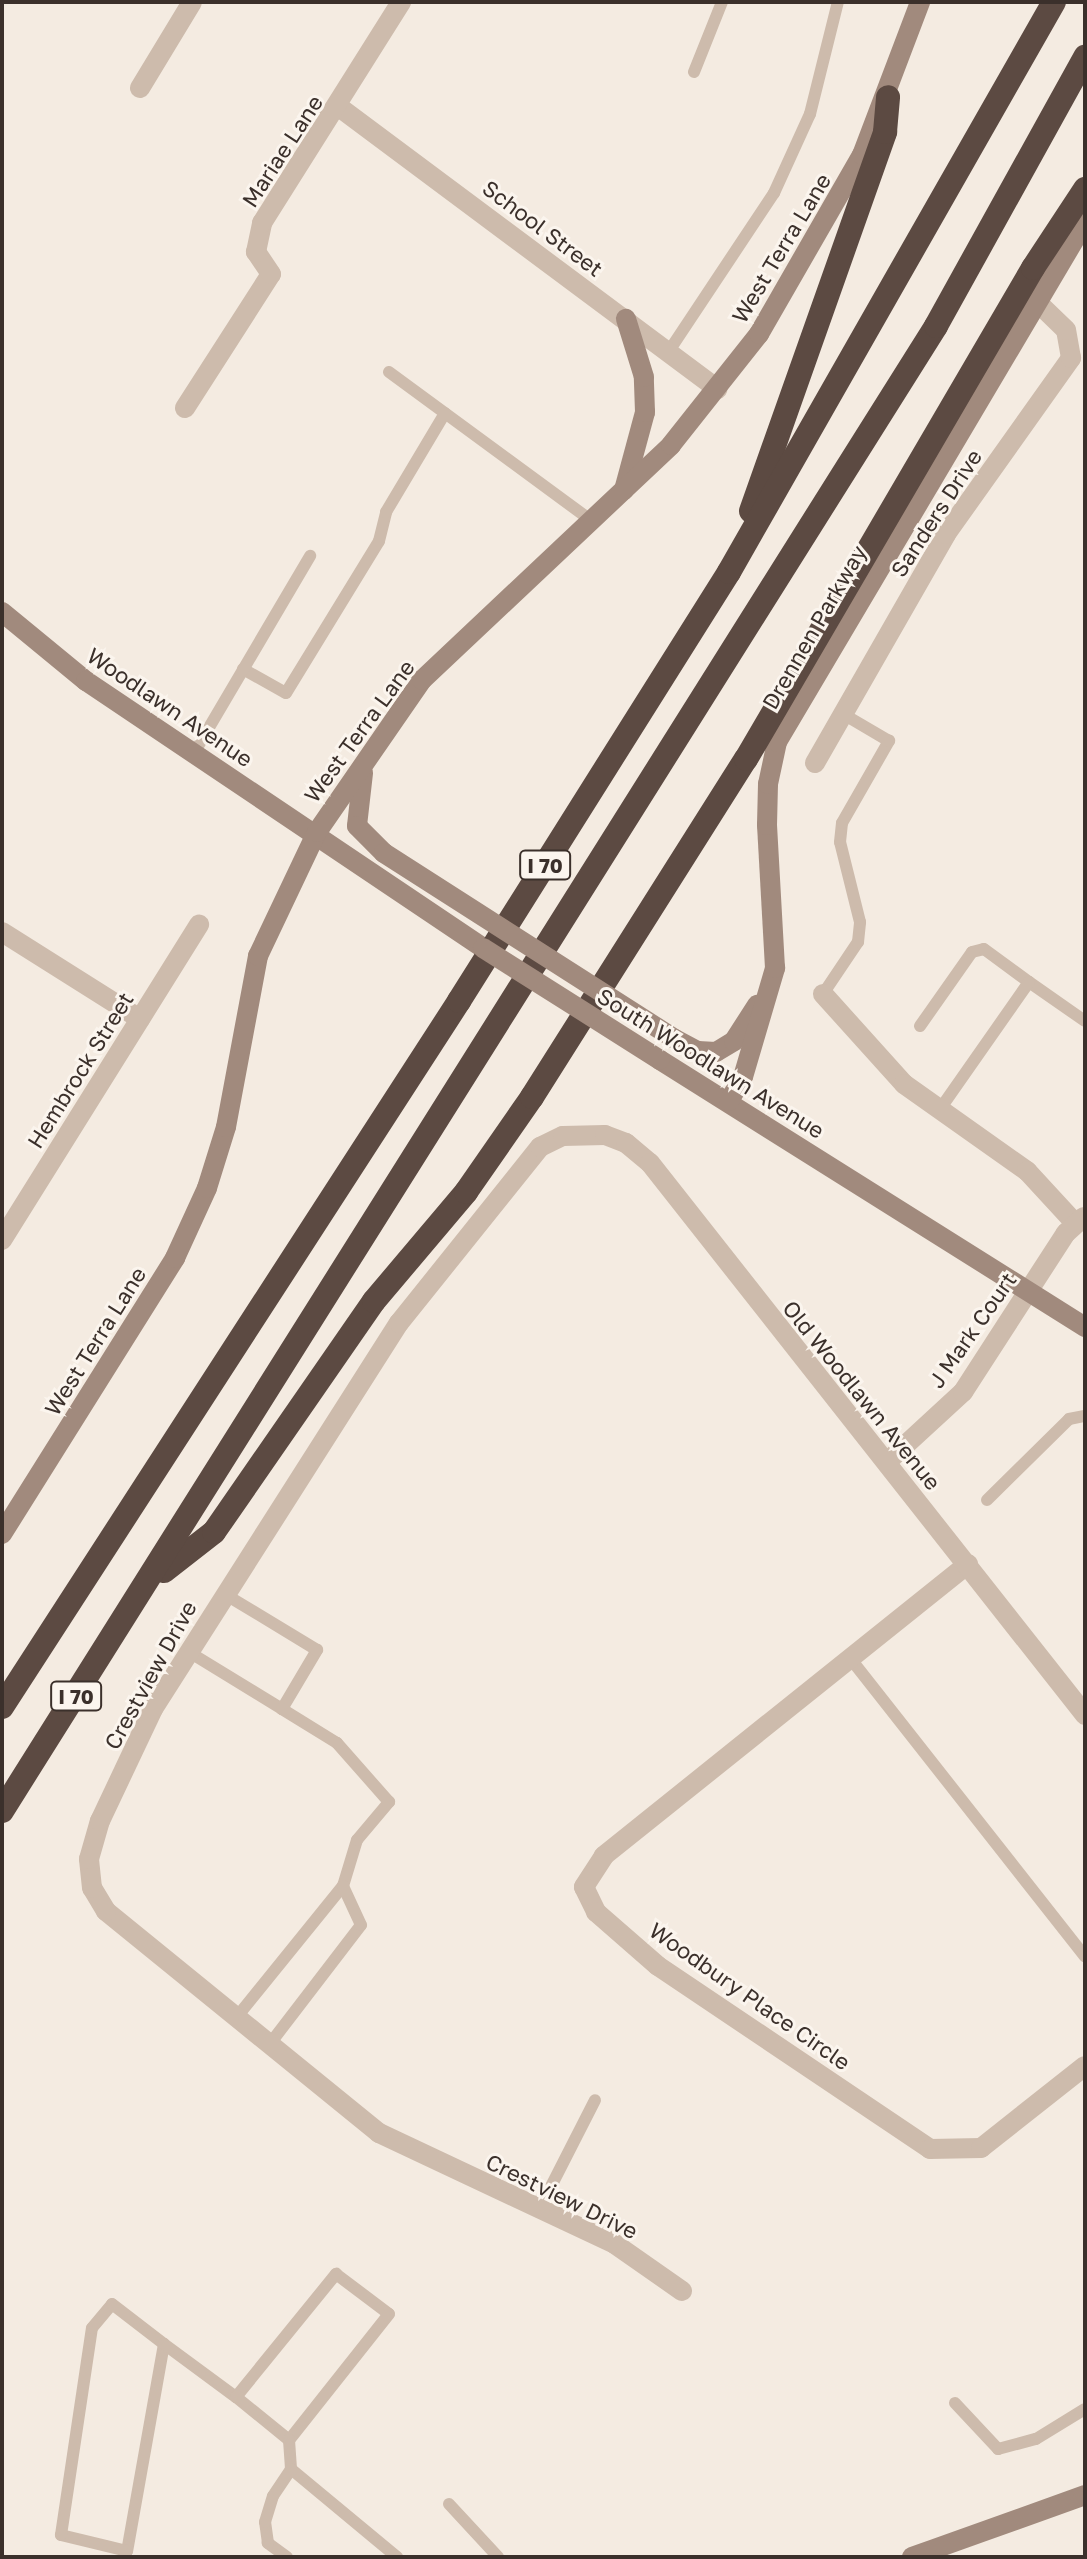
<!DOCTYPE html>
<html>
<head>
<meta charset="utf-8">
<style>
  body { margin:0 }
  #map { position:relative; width:1087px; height:2559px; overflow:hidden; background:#f4ebe1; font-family:"Golos Text",sans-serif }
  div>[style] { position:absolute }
  .lane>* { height:12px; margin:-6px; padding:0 6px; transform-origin:6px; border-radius:6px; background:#cdbbac }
  .street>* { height:20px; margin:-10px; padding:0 10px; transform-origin:10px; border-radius:10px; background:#cdbbac }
  .secondary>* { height:20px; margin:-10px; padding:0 10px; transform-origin:10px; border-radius:10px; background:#a18a7d }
  .highway>* { height:24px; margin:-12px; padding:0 12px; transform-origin:12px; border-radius:12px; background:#5c4a42 }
  .secondary-bridge>* { height:20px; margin:-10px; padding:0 10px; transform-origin:10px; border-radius:10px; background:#a18a7d }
  span { translate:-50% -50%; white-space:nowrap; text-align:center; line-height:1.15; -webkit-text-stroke:6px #fbf5ee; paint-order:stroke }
  .shield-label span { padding:2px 6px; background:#fbf5ee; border:2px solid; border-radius:6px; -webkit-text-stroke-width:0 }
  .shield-label { font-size:20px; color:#3b302b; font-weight:700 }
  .street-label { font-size:22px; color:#3b302b }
  .frame { position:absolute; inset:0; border:4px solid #3b302b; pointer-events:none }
</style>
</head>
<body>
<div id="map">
  <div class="lane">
    <i style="left:694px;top:72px;width:75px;rotate:-68.2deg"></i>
    <i style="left:669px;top:351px;width:190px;rotate:-56.4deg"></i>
    <i style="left:774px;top:193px;width:87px;rotate:-65.5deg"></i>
    <i style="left:810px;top:114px;width:115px;rotate:-76deg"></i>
    <i style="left:389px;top:372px;width:252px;rotate:36.3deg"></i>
    <i style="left:243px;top:669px;width:49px;rotate:29.2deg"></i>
    <i style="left:286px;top:693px;width:178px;rotate:-58.5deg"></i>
    <i style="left:379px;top:541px;width:30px;rotate:-76deg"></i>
    <i style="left:386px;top:512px;width:115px;rotate:-59.2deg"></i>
    <i style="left:194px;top:753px;width:229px;rotate:-59.5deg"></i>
    <i style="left:1029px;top:982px;width:68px;rotate:34.9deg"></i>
    <i style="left:823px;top:994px;width:63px;rotate:-56.1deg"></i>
    <i style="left:858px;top:942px;width:20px;rotate:-84deg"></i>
    <i style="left:860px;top:922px;width:82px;rotate:-104deg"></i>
    <i style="left:840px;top:842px;width:19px;rotate:-84deg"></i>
    <i style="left:842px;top:823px;width:95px;rotate:-60.2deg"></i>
    <i style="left:889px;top:741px;width:53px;rotate:-149.6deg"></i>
    <i style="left:920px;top:1026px;width:90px;rotate:-54.9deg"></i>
    <i style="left:972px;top:952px;width:12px;rotate:-14deg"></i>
    <i style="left:984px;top:949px;width:56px;rotate:36.3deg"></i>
    <i style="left:1029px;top:982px;width:155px;rotate:125deg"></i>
    <i style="left:987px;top:1500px;width:115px;rotate:-44.6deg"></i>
    <i style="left:1069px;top:1419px;width:16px;rotate:-11deg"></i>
    <i style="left:189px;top:1652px;width:109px;rotate:31.5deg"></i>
    <i style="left:282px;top:1709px;width:69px;rotate:-59.3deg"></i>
    <i style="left:317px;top:1650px;width:110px;rotate:-148.8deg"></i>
    <i style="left:850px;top:1658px;width:380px;rotate:51.8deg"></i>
    <i style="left:236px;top:2018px;width:170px;rotate:-51deg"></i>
    <i style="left:343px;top:1886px;width:48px;rotate:-73.1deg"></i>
    <i style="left:357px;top:1840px;width:50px;rotate:-49.9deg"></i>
    <i style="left:389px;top:1802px;width:79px;rotate:-131.4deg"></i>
    <i style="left:337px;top:1743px;width:65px;rotate:-148.3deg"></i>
    <i style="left:269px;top:2045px;width:151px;rotate:-52.5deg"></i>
    <i style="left:361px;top:1925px;width:43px;rotate:-114.8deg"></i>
    <i style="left:540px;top:2208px;width:121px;rotate:-63deg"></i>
    <i style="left:164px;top:2344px;width:210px;rotate:100.1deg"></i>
    <i style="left:127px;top:2551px;width:68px;rotate:-166.4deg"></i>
    <i style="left:61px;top:2535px;width:209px;rotate:-81.5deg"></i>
    <i style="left:92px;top:2328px;width:31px;rotate:-50deg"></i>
    <i style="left:112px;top:2304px;width:66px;rotate:37.6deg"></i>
    <i style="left:164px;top:2344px;width:89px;rotate:36.4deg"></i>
    <i style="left:955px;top:2403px;width:63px;rotate:46.9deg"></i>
    <i style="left:998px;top:2449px;width:39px;rotate:-15deg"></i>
    <i style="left:1036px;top:2439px;width:57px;rotate:-31.5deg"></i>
    <i style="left:289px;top:2440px;width:68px;rotate:-140.9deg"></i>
    <i style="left:236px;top:2397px;width:159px;rotate:-50.9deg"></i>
    <i style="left:336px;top:2274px;width:66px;rotate:37deg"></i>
    <i style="left:389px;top:2314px;width:161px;rotate:128.4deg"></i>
    <i style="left:289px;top:2440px;width:29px;rotate:86deg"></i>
    <i style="left:449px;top:2504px;width:72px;rotate:47.2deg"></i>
    <i style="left:287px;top:2557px;width:24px;rotate:-144deg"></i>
    <i style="left:268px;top:2543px;width:21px;rotate:-98deg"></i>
    <i style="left:265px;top:2522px;width:27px;rotate:-73deg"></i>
    <i style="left:273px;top:2496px;width:32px;rotate:-56deg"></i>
    <i style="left:291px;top:2469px;width:138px;rotate:39.7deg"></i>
  </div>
  <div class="street">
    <i style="left:140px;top:88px;width:100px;rotate:-58.8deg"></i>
    <i style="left:339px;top:107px;width:472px;rotate:36.7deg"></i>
    <i style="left:185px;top:408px;width:159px;rotate:-57.3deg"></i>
    <i style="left:271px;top:274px;width:27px;rotate:-124deg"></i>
    <i style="left:256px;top:252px;width:30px;rotate:-78deg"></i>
    <i style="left:262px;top:223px;width:261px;rotate:-57.8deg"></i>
    <i style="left:815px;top:763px;width:264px;rotate:-60.2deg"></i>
    <i style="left:946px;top:534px;width:216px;rotate:-54.6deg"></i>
    <i style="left:1071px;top:358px;width:28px;rotate:-100deg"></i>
    <i style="left:1066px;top:330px;width:43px;rotate:-135.9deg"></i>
    <i style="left:2px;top:932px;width:163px;rotate:32.2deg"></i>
    <i style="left:823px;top:994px;width:121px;rotate:48deg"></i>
    <i style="left:904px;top:1084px;width:151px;rotate:35.3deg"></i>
    <i style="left:1027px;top:1171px;width:71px;rotate:47.3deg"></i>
    <i style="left:2px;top:1240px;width:372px;rotate:-58deg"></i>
    <i style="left:888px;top:1461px;width:102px;rotate:-42.6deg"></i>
    <i style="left:963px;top:1392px;width:189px;rotate:-57.1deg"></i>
    <i style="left:1066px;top:1233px;width:24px;rotate:-42deg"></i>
    <i style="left:968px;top:1564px;width:467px;rotate:141.3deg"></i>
    <i style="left:604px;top:1856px;width:37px;rotate:123deg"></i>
    <i style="left:584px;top:1887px;width:28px;rotate:64deg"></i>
    <i style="left:596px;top:1912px;width:82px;rotate:41.1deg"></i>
    <i style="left:658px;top:1966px;width:328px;rotate:33.9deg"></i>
    <i style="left:930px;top:2149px;width:51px;rotate:-1.1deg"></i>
    <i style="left:981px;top:2148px;width:132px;rotate:-38.3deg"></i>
    <i style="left:682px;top:2291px;width:82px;rotate:-145deg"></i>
    <i style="left:615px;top:2244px;width:261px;rotate:-154.8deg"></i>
    <i style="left:379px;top:2133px;width:352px;rotate:-140.9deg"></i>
    <i style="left:106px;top:1911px;width:27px;rotate:-121deg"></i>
    <i style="left:92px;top:1888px;width:29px;rotate:-96deg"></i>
    <i style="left:89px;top:1859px;width:40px;rotate:-74deg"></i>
    <i style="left:100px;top:1821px;width:124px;rotate:-64.7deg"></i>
    <i style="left:153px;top:1709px;width:458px;rotate:-57.5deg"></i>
    <i style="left:399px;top:1323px;width:226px;rotate:-51.3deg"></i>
    <i style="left:540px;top:1147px;width:25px;rotate:-26deg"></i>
    <i style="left:563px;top:1136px;width:42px;rotate:-1.4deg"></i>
    <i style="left:605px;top:1135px;width:22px;rotate:21deg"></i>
    <i style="left:626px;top:1143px;width:31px;rotate:40deg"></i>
    <i style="left:650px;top:1163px;width:703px;rotate:51.76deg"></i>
  </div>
  <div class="secondary">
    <i style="left:624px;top:490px;width:81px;rotate:-74.9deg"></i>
    <i style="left:645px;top:412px;width:35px;rotate:-92deg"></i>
    <i style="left:644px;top:377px;width:61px;rotate:-107.2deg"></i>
    <i style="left:2px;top:612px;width:109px;rotate:39.4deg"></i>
    <i style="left:86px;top:681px;width:478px;rotate:33.9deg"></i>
    <i style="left:363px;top:773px;width:53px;rotate:96.5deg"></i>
    <i style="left:357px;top:826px;width:38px;rotate:45deg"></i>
    <i style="left:675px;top:1039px;width:26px;rotate:28deg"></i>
    <i style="left:698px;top:1051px;width:18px;rotate:3deg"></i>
    <i style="left:716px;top:1052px;width:21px;rotate:-31deg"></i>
    <i style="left:734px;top:1041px;width:43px;rotate:-57.4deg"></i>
    <i style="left:660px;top:1060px;width:502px;rotate:32.14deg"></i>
    <i style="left:729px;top:1101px;width:28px;rotate:-60deg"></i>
    <i style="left:743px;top:1077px;width:114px;rotate:-73.6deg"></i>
    <i style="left:775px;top:968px;width:143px;rotate:-93.2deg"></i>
    <i style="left:767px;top:825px;width:41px;rotate:-88.6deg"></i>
    <i style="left:768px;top:784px;width:43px;rotate:-77.9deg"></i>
    <i style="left:777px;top:742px;width:604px;rotate:-59.36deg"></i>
    <i style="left:2px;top:1534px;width:326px;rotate:-57.9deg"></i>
    <i style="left:175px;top:1258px;width:77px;rotate:-65.4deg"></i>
    <i style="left:207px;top:1188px;width:64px;rotate:-72.7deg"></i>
    <i style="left:226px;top:1127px;width:174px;rotate:-79.4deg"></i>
    <i style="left:258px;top:956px;width:137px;rotate:-64.6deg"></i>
    <i style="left:317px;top:832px;width:185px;rotate:-55.4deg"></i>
    <i style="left:422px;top:680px;width:342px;rotate:-43.3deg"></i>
    <i style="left:671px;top:445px;width:142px;rotate:-51.6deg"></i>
    <i style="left:759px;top:334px;width:207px;rotate:-60.1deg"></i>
    <i style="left:862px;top:155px;width:164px;rotate:-69.2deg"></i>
    <i style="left:912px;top:2557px;width:184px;rotate:-19.7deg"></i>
  </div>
  <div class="highway">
    <i style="left:751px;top:511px;width:402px;rotate:-70.5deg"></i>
    <i style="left:885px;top:132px;width:35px;rotate:-85deg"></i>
    <i style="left:164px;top:1571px;width:63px;rotate:-38deg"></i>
    <i style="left:214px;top:1532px;width:281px;rotate:-55.3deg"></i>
    <i style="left:374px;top:1301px;width:143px;rotate:-49.8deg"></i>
    <i style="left:466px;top:1192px;width:116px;rotate:-55.2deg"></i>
    <i style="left:532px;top:1097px;width:400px;rotate:-57.7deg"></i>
    <i style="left:746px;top:759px;width:569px;rotate:-59.69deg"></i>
    <i style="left:1033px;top:268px;width:95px;rotate:-56.6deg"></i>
    <i style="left:2px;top:1707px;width:841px;rotate:-57.08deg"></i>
    <i style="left:459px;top:1001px;width:507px;rotate:-57.81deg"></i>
    <i style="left:729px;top:572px;width:656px;rotate:-60.31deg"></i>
    <i style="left:2px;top:1811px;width:1754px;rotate:-57.83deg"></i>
    <i style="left:936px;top:326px;width:308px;rotate:-61deg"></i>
  </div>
  <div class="secondary-bridge">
    <i style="left:384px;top:853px;width:345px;rotate:32.6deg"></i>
    <i style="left:483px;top:948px;width:209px;rotate:32.3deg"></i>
  </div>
  <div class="shield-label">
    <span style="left:545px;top:865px">I 70</span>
    <span style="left:76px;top:1696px">I 70</span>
  </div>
  <div class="street-label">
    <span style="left:282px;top:151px;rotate:-57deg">Mariae Lane</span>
    <span style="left:543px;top:228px;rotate:37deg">School Street</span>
    <span style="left:781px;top:248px;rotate:-59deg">West Terra Lane</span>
    <span style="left:936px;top:513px;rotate:-57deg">Sanders Drive</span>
    <span style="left:814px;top:627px;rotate:-60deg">Drennen Parkway</span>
    <span style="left:170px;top:707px;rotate:34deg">Woodlawn Avenue</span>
    <span style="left:359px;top:731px;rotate:-54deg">West Terra Lane</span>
    <span style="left:711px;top:1063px;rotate:32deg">South Woodlawn Avenue</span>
    <span style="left:80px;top:1070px;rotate:-58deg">Hembrock Street</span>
    <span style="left:972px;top:1330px;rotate:-55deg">J Mark Court</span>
    <span style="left:95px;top:1341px;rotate:-58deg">West Terra Lane</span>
    <span style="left:862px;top:1395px;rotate:51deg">Old Woodlawn Avenue</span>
    <span style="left:150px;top:1675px;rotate:-61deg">Crestview Drive</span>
    <span style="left:750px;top:1996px;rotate:35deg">Woodbury Place Circle</span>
    <span style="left:562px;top:2196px;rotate:26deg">Crestview Drive</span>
  </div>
  <div class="frame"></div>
</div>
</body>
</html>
